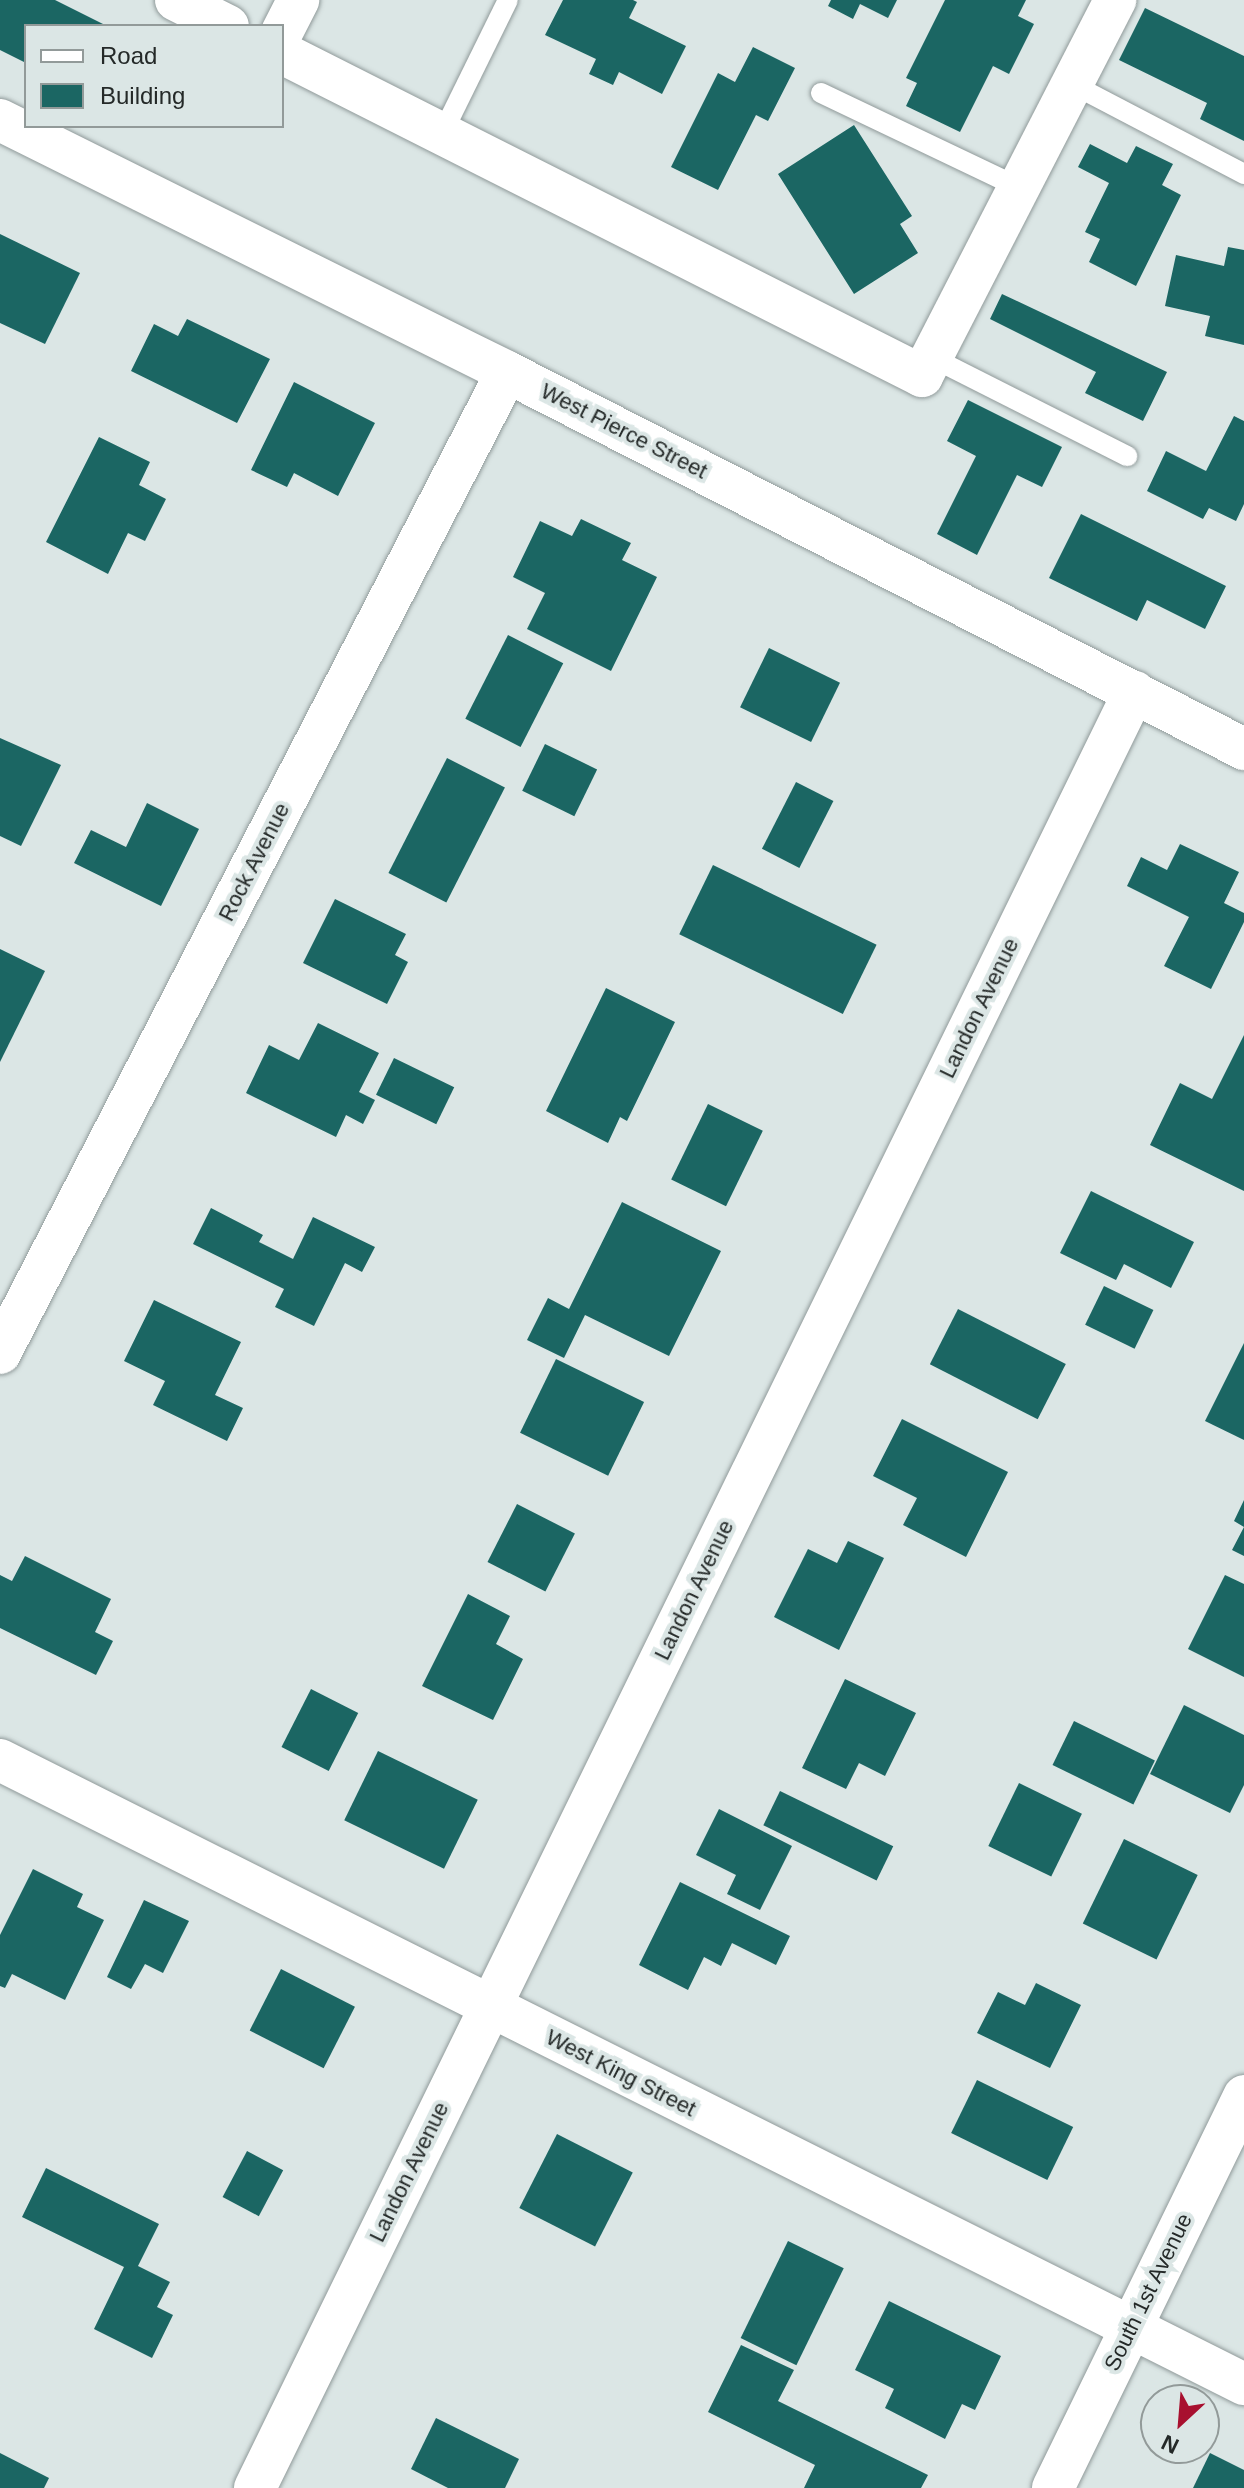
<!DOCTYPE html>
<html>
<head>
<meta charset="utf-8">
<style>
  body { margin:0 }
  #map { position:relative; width:1244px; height:2488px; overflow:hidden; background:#dbe6e5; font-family:Arial,sans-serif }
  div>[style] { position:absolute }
  .building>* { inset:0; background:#1b6663; transform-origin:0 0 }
  .roads { filter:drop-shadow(0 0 2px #909a9a) drop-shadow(0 0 2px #909a9a) }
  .lane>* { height:20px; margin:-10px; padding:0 10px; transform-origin:10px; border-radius:10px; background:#fff }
  .street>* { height:42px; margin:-21px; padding:0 21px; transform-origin:21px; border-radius:21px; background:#fff }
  span { translate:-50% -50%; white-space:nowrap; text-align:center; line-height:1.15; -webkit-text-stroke:8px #dbe6e5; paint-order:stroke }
  .street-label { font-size:22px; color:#242928 }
  .legend { position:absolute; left:24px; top:24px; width:260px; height:104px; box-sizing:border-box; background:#dbe6e5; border:2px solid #929a99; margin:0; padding:10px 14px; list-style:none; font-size:24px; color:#242928 }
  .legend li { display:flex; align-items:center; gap:16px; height:40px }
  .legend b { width:40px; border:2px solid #929a99 }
  .north { position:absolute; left:1140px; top:2384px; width:80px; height:80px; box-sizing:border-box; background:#dbe6e5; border:2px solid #929a99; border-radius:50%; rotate:206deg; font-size:22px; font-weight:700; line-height:32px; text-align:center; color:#242928 }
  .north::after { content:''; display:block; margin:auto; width:28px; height:36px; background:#a8102f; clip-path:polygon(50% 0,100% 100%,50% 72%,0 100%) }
</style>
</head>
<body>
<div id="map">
  <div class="building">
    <i style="clip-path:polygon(0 0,55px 0,107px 26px,26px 26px,26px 63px,0 50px)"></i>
    <i style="clip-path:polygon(563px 0,633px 0,637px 2px,629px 18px,686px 46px,662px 94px,619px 72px,613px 85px,589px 74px,596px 59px,545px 35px)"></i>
    <i style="clip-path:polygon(831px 0,897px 0,888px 18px,860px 4px,853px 19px,828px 6px)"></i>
    <i style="clip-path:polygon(945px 0,1026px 0,1018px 16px,1034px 24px,1009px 74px,993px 66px,960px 132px,906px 106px,917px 83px,906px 78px)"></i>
    <i style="clip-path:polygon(1145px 8px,1244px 56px,1244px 141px,1200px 119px,1207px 103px,1119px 60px)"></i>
    <i style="clip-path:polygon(753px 47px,795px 68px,768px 121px,756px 115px,718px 190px,671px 167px,718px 73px,735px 82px)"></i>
    <i style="clip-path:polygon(854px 125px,912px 216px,900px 224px,918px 253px,854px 294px,778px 174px)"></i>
    <i style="clip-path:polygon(1090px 144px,1127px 163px,1136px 146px,1173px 164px,1162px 185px,1181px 195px,1136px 286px,1089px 262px,1100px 239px,1085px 232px,1109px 183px,1078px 167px)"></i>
    <i style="clip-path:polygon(0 234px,80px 273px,45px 344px,0 323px)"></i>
    <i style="clip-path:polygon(1228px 247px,1244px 250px,1244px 345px,1205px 336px,1210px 316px,1165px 306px,1176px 255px,1224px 266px)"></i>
    <i style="clip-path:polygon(1002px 294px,1167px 372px,1143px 421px,1085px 393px,1096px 372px,990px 319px)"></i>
    <i style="clip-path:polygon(187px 319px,270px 359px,237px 423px,131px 371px,154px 324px,178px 336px)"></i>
    <i style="clip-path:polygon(294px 382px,375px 423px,338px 496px,294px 473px,287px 487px,251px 470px)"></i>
    <i style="clip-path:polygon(968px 400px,1062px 447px,1042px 487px,1017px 475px,977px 555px,937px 534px,976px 456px,947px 441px)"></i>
    <i style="clip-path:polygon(1234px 416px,1244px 421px,1244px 504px,1236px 521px,1209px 508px,1203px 519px,1147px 491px,1166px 451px,1206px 471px)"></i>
    <i style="clip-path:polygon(99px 437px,150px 462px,139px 485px,166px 499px,145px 541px,128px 533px,108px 574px,46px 542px)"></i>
    <i style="clip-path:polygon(1081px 514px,1226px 586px,1205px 629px,1147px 600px,1137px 621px,1049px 578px)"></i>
    <i style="clip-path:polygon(581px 519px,631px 543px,622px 560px,657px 577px,611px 671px,527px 629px,545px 593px,513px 577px,540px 521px,572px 536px)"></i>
    <i style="left:508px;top:635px;width:62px;height:94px;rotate:27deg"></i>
    <i style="left:769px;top:648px;width:79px;height:66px;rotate:26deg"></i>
    <i style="clip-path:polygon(0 738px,61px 765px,21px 846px,0 836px)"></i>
    <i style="left:545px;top:744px;width:58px;height:52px;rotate:26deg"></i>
    <i style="left:447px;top:758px;width:65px;height:129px;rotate:27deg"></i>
    <i style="left:796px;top:782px;width:42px;height:75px;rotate:27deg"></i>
    <i style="clip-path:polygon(147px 803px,199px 829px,161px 906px,74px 863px,91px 830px,126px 847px)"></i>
    <i style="clip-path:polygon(1180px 844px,1239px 872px,1224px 903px,1244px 913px,1244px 922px,1211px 989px,1164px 966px,1189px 917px,1127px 886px,1141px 857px,1167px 870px)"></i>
    <i style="left:713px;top:865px;width:182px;height:77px;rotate:26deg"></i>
    <i style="clip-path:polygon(335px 899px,406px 934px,395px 955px,408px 962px,387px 1004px,303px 963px)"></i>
    <i style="clip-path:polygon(0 949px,45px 971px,0 1062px)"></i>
    <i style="clip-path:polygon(606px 988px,675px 1022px,627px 1121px,620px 1117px,608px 1143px,546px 1111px)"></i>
    <i style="clip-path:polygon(318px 1023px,379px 1053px,359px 1092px,375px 1100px,363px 1124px,346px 1115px,336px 1137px,246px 1093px,269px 1045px,299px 1060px)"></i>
    <i style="clip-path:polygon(1244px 1035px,1244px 1191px,1150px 1145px,1180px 1083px,1212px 1099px)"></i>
    <i style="left:394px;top:1058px;width:67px;height:41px;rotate:26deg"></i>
    <i style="left:708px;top:1104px;width:61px;height:84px;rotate:26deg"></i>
    <i style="clip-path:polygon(1091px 1191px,1194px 1242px,1171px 1288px,1124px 1264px,1116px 1280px,1060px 1253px)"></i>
    <i style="clip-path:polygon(622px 1202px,721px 1251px,669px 1356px,585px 1315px,564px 1358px,527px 1340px,548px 1298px,569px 1309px)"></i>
    <i style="clip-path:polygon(211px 1208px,263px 1235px,259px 1242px,293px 1259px,313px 1217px,375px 1247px,362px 1272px,345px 1263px,314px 1326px,275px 1307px,284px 1289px,193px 1244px)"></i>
    <i style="left:1104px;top:1286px;width:55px;height:43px;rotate:26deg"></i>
    <i style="clip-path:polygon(154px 1300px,241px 1342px,215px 1395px,243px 1408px,227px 1441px,153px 1405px,165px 1381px,124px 1361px)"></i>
    <i style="left:958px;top:1309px;width:121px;height:62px;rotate:27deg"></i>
    <i style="clip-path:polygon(1244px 1343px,1244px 1440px,1205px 1421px)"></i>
    <i style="left:556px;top:1359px;width:98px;height:82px;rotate:26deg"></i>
    <i style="clip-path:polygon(902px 1419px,1008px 1472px,966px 1557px,903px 1525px,917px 1498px,873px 1476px)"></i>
    <i style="clip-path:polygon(1244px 1500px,1244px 1556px,1232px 1550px,1244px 1527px,1234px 1521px)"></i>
    <i style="left:517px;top:1504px;width:65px;height:65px;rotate:27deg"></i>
    <i style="clip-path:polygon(848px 1541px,884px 1558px,839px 1650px,774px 1617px,808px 1549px,837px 1563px)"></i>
    <i style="clip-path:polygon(25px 1556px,111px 1599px,95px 1632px,113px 1641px,96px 1675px,0 1628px,0 1575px,12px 1581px)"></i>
    <i style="clip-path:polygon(1225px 1575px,1244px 1584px,1244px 1677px,1188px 1649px)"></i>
    <i style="clip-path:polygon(468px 1594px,510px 1616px,496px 1644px,523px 1659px,493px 1720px,422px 1686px)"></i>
    <i style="clip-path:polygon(845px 1679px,916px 1713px,885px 1776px,859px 1763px,846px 1789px,802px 1768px)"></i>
    <i style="left:311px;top:1689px;width:53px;height:65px;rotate:27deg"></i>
    <i style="clip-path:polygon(1184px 1705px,1244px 1735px,1244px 1785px,1230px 1813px,1150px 1774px)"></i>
    <i style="left:1074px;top:1721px;width:90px;height:49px;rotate:26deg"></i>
    <i style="left:378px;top:1751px;width:111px;height:77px;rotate:26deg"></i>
    <i style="left:1019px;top:1783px;width:70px;height:70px;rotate:26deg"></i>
    <i style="left:780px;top:1791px;width:126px;height:38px;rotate:26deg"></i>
    <i style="clip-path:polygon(719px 1809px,792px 1846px,760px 1910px,727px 1894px,736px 1875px,696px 1855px)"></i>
    <i style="left:1124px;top:1839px;width:82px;height:94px;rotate:26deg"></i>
    <i style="clip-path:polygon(33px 1869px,83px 1894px,77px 1907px,104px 1920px,65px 2000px,12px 1974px,5px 1988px,0 1986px,0 1935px)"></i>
    <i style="clip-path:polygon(680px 1882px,790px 1936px,776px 1965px,732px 1943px,721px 1966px,704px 1957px,688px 1990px,639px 1965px)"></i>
    <i style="clip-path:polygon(144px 1900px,189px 1921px,163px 1973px,145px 1964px,131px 1989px,107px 1977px)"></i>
    <i style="left:281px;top:1969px;width:83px;height:69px;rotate:27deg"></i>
    <i style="clip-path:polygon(1036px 1983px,1081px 2005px,1050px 2068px,977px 2033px,998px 1992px,1025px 2005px)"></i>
    <i style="left:977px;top:2080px;width:107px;height:59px;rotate:26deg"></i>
    <i style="left:557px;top:2134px;width:85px;height:83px;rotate:27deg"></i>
    <i style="left:247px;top:2151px;width:41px;height:52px;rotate:28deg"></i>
    <i style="clip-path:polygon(46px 2168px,159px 2224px,138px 2266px,170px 2282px,157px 2307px,173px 2315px,152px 2358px,94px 2329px,124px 2267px,22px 2217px)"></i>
    <i style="left:788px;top:2241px;width:62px;height:108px;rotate:26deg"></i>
    <i style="clip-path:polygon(889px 2301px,1001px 2356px,975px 2410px,962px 2404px,945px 2439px,885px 2408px,894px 2389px,855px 2370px)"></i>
    <i style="clip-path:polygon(741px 2345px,794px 2370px,778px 2401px,928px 2475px,921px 2488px,804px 2488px,815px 2465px,708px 2412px)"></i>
    <i style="clip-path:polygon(436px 2418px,519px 2459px,505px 2488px,448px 2488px,411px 2469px)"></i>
    <i style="clip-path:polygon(0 2453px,49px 2478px,44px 2488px,0 2488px)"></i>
    <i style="clip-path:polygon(1210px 2453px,1244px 2470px,1244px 2488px,1193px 2488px)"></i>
  </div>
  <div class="roads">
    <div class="lane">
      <i style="left:1072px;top:84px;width:194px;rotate:27.6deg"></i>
      <i style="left:821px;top:93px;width:218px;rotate:25.5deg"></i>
      <i style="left:442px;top:134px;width:149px;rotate:-63.8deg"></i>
      <i style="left:931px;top:357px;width:220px;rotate:26.8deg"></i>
    </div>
    <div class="street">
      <i style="left:176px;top:0;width:58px;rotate:26.6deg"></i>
      <i style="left:282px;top:32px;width:36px;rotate:-63deg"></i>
      <i style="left:282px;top:53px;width:717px;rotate:26.78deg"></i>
      <i style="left:922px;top:376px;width:423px;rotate:-62.8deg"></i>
      <i style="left:0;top:120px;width:566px;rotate:26.43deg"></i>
      <i style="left:507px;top:372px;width:828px;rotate:27.09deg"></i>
      <i style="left:0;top:1353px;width:1104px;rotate:-62.67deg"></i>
      <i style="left:0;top:1760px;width:1392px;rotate:26.64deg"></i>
      <i style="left:255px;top:2488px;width:2000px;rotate:-63.92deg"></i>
      <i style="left:1053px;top:2488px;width:436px;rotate:-64deg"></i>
    </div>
  </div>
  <div class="street-label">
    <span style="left:624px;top:431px;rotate:27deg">West Pierce Street</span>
    <span style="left:254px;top:862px;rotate:-63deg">Rock Avenue</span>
    <span style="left:979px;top:1008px;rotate:-64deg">Landon Avenue</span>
    <span style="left:694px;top:1590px;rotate:-64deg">Landon Avenue</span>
    <span style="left:621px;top:2073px;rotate:27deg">West King Street</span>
    <span style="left:409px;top:2172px;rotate:-64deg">Landon Avenue</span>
    <span style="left:1148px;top:2292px;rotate:-64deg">South 1st Avenue</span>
  </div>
  <ul class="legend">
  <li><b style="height:10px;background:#fff"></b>Road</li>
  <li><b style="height:22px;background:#1b6663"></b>Building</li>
  </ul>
  <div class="north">N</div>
</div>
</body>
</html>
